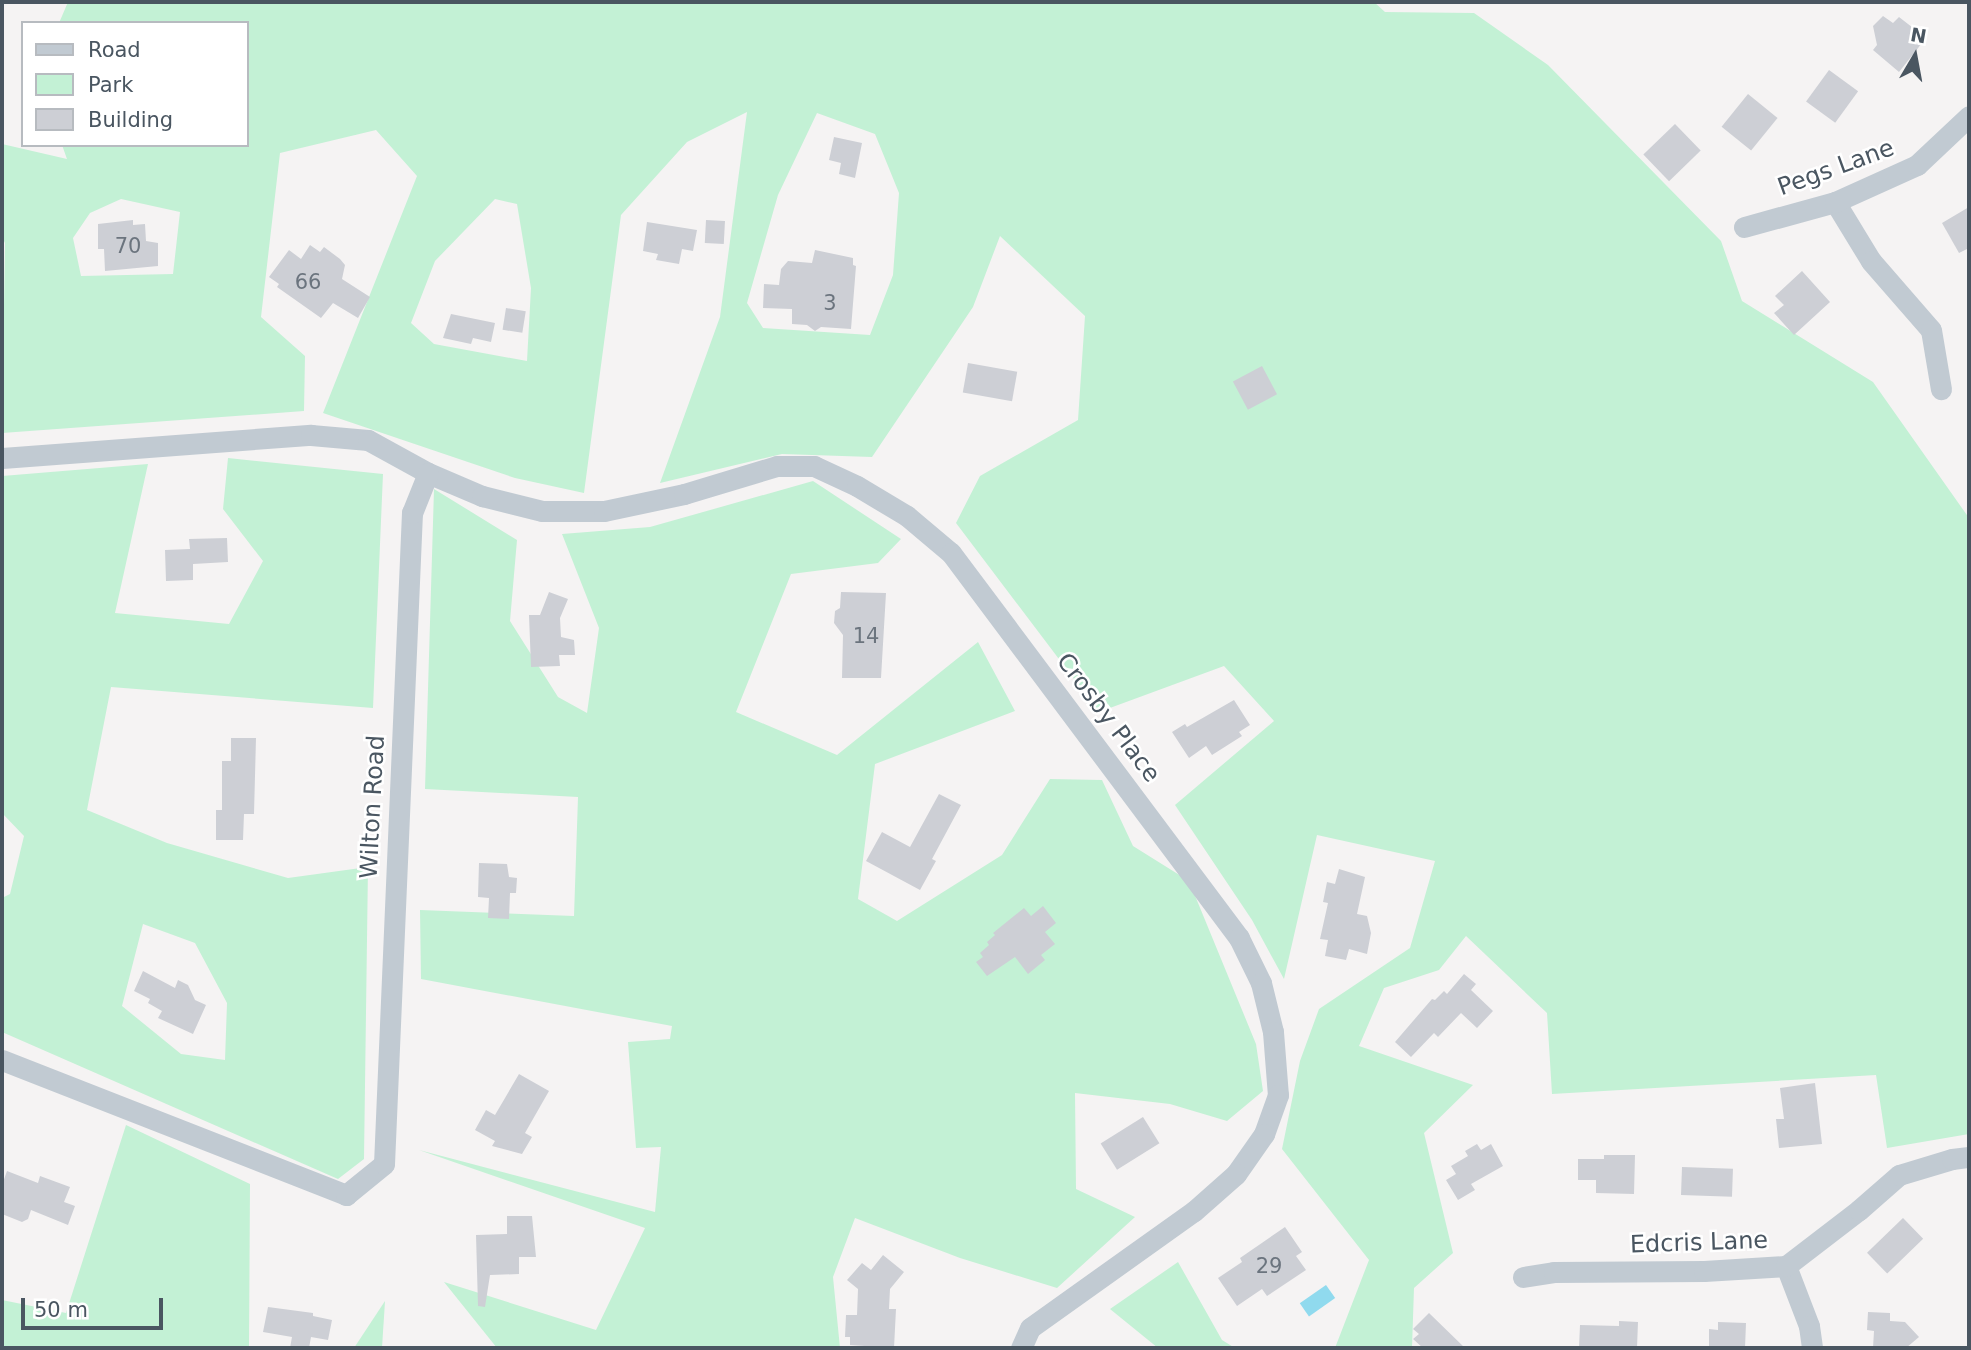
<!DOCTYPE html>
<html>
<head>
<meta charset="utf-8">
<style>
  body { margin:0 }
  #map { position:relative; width:1971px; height:1350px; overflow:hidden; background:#f5f3f3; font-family:"DejaVu Sans",sans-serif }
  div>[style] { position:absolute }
  .green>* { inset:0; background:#c3f1d5 }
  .water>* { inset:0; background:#90daee; transform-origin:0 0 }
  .building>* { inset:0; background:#cdcfd5; transform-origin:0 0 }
  .street>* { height:21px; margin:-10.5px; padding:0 10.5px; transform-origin:10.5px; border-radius:10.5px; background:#c1cad2 }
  span { translate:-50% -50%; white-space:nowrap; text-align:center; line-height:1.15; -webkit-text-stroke:5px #fff; paint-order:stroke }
  .number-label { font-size:21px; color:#6b747e }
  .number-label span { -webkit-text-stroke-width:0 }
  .street-label { font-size:24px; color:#4a5661 }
  .frame { position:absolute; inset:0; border:4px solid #4a5661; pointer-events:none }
  .legend { position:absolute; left:21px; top:21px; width:228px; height:126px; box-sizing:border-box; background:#fff; border:2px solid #b7bbc0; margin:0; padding:9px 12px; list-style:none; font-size:21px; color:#4a5661 }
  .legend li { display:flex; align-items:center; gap:14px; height:35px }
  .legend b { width:35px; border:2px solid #b7bbc0 }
  .north { position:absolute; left:1880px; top:21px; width:70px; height:70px; -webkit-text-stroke:5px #fff; paint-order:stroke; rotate:10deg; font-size:19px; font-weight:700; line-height:28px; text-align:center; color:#4a5661 }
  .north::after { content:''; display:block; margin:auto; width:24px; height:32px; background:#4a5661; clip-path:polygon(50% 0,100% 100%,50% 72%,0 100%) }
  .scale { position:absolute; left:21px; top:1298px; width:142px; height:32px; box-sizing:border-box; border:4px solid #4a5661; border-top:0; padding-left:9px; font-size:21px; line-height:24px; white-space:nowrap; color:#4a5661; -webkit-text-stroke:5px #fff; paint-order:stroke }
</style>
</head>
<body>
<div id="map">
  <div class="green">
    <i style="clip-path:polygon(evenodd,68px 2px,1374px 2px,1385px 12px,1474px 13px,1548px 65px,1721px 241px,1742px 301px,1873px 382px,1969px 518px,1969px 1134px,1887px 1148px,1876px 1075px,1552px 1094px,1547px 1013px,1466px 936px,1439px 970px,1384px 988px,1359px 1046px,1473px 1085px,1424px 1133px,1453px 1253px,1414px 1288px,1412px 1348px,1335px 1348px,1369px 1260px,1282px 1149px,1300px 1061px,1319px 1009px,1410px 948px,1435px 861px,1317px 835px,1284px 979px,1252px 920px,1175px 805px,1274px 721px,1224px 666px,1099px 712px,956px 523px,980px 476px,1078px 420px,1085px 316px,1000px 236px,973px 307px,872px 457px,782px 454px,660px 483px,720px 317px,747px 112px,687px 142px,621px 215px,584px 493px,515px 478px,323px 413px,417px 176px,376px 130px,280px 153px,261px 317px,305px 356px,304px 411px,2px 433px,5px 243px,2px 237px,2px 144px,67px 159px,62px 145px,247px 145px,247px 23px,59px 23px,68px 2px,817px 113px,875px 134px,899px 193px,893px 275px,870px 335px,763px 328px,747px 303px,778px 195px,817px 113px,68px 2px,121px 199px,180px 212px,173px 274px,81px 276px,73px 238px,90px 213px,121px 199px,68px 2px,495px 199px,517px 204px,531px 288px,527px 361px,434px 344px,411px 323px,435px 261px,495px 199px)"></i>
    <i style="clip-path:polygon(evenodd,228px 458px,383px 474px,373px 708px,111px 687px,87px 810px,167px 843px,288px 878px,368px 867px,364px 1159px,338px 1179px,2px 1032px,2px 898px,10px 894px,24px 836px,2px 813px,2px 476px,148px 464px,115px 613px,229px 624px,263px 561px,223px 509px,228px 458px,143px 924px,195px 943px,227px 1003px,225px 1060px,181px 1054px,122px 1006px,143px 924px)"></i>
    <i style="clip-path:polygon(813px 481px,901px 539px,878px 563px,791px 574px,736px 712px,837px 755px,978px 642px,1015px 711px,875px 764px,858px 899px,897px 921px,1002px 855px,1050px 779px,1102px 780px,1133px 846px,1189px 881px,1256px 1044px,1263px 1091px,1227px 1121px,1170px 1104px,1075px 1093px,1076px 1189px,1135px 1217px,1057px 1288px,960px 1258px,855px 1218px,833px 1277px,840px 1348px,497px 1348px,444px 1282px,596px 1330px,645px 1228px,419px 1150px,655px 1212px,661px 1147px,636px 1148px,628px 1042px,670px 1039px,672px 1026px,421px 979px,420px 910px,574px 916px,578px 797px,425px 789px,434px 489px,517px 540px,510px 621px,558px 697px,587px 713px,599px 628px,562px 534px,650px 527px)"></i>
    <i style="clip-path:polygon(126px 1125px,250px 1184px,249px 1348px,2px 1348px,2px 1300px,66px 1313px)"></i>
    <i style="clip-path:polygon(1178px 1262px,1222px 1340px,1235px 1348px,1158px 1348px,1110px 1309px)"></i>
    <i style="clip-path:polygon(385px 1301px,382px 1348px,354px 1348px)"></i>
  </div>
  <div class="water">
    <i style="left:1326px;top:1285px;width:16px;height:32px;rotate:55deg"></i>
  </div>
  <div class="building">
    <i style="clip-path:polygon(1883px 16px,1893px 23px,1899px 17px,1926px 38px,1899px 72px,1873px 50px,1877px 45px,1873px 26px)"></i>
    <i style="left:1829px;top:70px;width:36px;height:39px;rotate:36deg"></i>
    <i style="left:1748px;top:94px;width:38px;height:42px;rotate:39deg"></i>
    <i style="left:1675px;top:124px;width:37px;height:44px;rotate:46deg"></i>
    <i style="clip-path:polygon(834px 137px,862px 143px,855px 178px,839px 174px,841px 163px,829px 160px)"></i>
    <i style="clip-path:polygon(1969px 207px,1969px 248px,1959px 253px,1942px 223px)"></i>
    <i style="clip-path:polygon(133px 220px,133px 225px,145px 224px,146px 241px,158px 243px,158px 266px,105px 271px,104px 249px,98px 249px,98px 224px)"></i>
    <i style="left:706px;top:220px;width:19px;height:23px;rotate:3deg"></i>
    <i style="clip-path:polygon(647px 222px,697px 230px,693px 251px,682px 249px,679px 264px,656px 260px,658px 254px,643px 251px)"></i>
    <i style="clip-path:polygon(310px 245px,320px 252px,324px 247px,340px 259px,345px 265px,342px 279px,370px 297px,358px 318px,333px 303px,321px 318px,277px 287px,279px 284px,269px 277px,289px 250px,301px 259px)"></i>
    <i style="clip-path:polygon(815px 250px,853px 258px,853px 265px,856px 266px,851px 329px,821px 327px,815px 331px,807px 325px,792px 324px,792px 309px,763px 308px,764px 284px,779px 285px,781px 269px,788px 261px,812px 263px)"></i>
    <i style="clip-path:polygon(1802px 271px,1830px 302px,1794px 335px,1774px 313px,1784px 305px,1775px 296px)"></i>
    <i style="left:506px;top:308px;width:20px;height:22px;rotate:9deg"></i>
    <i style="clip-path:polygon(451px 314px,495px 323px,491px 342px,473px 338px,471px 344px,443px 338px)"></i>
    <i style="left:968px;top:363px;width:50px;height:30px;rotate:10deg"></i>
    <i style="left:1262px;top:366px;width:32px;height:33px;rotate:62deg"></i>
    <i style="clip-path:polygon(227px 538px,228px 562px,193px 564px,193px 580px,166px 581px,165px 550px,190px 549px,189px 539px)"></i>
    <i style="clip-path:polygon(549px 592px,568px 599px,560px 618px,561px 637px,574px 640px,575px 655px,559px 655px,560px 666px,531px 667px,529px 615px,540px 615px)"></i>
    <i style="clip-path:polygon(841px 592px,886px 593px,881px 678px,842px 678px,843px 635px,834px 623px,835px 611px,840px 608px)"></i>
    <i style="clip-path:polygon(1234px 700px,1250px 725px,1239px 732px,1242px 736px,1212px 755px,1206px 746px,1189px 758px,1172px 732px,1185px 724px,1187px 727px)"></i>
    <i style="clip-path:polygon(231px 738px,256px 738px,254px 814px,244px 814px,243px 840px,216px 840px,216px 810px,222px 810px,222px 761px,231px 761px)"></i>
    <i style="clip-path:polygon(939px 794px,961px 805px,932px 859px,936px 861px,920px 890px,866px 861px,882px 832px,910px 847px)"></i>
    <i style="clip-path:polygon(479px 863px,507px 864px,509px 877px,517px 878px,516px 893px,510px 893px,509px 919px,488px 918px,489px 898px,478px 897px)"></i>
    <i style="clip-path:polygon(1339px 869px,1365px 877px,1357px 914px,1367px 916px,1371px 933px,1367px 954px,1349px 949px,1346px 960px,1325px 956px,1328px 940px,1320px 939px,1328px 903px,1323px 902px,1327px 882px,1335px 884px)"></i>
    <i style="clip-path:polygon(1043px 906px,1056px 923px,1045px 932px,1055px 944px,1041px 955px,1045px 960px,1028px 974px,1015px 957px,987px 976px,976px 962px,983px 957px,980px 953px,989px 945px,987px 942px,995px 935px,993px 933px,1024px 908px,1031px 916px)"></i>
    <i style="clip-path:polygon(143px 971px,175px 988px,178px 980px,188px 985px,195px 1000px,206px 1005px,193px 1034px,158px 1018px,162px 1011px,148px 1003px,150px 999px,134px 991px)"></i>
    <i style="clip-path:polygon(1464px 974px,1476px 984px,1471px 990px,1493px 1011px,1477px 1028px,1461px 1013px,1438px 1037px,1434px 1033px,1411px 1057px,1395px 1042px,1432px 999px,1435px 1000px,1444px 991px,1447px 994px)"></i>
    <i style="clip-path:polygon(519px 1074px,549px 1091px,525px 1133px,532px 1137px,522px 1154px,492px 1146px,495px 1141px,475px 1130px,486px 1110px,495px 1115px)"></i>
    <i style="clip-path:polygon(1815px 1083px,1822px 1144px,1779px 1148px,1776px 1119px,1784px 1119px,1780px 1088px)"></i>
    <i style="left:1143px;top:1117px;width:31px;height:50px;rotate:58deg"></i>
    <i style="clip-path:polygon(1477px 1144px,1481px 1150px,1491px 1144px,1503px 1166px,1471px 1184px,1475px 1190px,1458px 1200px,1446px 1180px,1456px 1174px,1451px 1166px,1468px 1156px,1465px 1151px)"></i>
    <i style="clip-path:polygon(1604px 1155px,1635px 1155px,1634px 1194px,1596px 1193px,1596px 1180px,1578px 1180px,1578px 1159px,1604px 1159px)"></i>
    <i style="left:1682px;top:1167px;width:51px;height:28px;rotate:2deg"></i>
    <i style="clip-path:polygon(7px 1171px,38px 1183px,40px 1176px,70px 1187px,64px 1202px,75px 1206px,68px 1225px,31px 1210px,28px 1219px,22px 1222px,2px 1214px,2px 1185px)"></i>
    <i style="clip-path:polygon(507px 1216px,532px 1216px,536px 1257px,519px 1257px,519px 1274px,490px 1275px,485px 1307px,478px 1306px,476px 1235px,507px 1234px)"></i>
    <i style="left:1903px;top:1218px;width:29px;height:50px;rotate:46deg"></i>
    <i style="clip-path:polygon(1285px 1227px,1302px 1252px,1296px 1256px,1306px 1270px,1267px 1296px,1262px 1289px,1237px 1306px,1218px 1278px,1242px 1262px,1240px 1258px)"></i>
    <i style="clip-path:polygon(883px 1255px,904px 1272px,890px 1289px,889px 1309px,896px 1309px,894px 1348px,850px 1345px,850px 1337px,845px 1337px,846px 1315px,857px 1315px,858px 1289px,847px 1280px,862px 1263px,871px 1270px)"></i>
    <i style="clip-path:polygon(268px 1307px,313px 1313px,313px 1316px,332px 1320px,328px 1340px,311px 1337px,309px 1348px,290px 1348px,292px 1337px,263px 1332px)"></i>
    <i style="clip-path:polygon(1868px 1312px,1890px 1313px,1890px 1321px,1905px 1322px,1919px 1337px,1906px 1348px,1873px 1348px,1874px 1331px,1867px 1330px)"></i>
    <i style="clip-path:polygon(1429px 1313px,1465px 1348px,1423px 1348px,1413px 1339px,1419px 1334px,1413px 1329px)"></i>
    <i style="clip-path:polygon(1619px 1321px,1638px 1322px,1637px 1348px,1579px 1348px,1580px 1325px,1619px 1326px)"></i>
    <i style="clip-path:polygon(1718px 1322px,1746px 1323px,1745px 1348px,1709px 1348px,1709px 1329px,1718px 1330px)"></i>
  </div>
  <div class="street">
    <i style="left:1835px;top:202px;width:69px;rotate:58.6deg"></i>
    <i style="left:1871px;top:261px;width:91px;rotate:49deg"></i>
    <i style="left:1931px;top:330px;width:60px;rotate:80.4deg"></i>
    <i style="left:1744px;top:227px;width:94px;rotate:-15.4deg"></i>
    <i style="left:1835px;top:202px;width:90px;rotate:-24.3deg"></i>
    <i style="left:1917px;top:165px;width:71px;rotate:-43.3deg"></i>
    <i style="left:2px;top:458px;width:310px;rotate:-4.3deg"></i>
    <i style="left:311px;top:435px;width:57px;rotate:5deg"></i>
    <i style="left:368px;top:440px;width:68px;rotate:28.8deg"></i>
    <i style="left:428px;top:473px;width:59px;rotate:23.1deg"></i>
    <i style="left:482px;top:496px;width:62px;rotate:14deg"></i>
    <i style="left:542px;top:511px;width:62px"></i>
    <i style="left:604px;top:511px;width:82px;rotate:-12deg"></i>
    <i style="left:684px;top:494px;width:97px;rotate:-16.8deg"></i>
    <i style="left:777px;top:466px;width:37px"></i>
    <i style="left:814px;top:466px;width:47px;rotate:24.9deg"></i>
    <i style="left:857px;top:486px;width:58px;rotate:31deg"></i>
    <i style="left:907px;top:516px;width:57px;rotate:40.1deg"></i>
    <i style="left:951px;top:553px;width:481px;rotate:53.2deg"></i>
    <i style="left:1239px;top:938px;width:50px;rotate:63.9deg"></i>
    <i style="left:1261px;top:983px;width:50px;rotate:76.2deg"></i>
    <i style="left:1273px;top:1032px;width:63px;rotate:85.5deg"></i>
    <i style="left:1278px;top:1095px;width:41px;rotate:109.7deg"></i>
    <i style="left:1264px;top:1134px;width:49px;rotate:125deg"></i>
    <i style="left:1236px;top:1174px;width:56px;rotate:138.6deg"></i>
    <i style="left:1194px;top:1211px;width:201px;rotate:144.5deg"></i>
    <i style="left:1030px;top:1328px;width:22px;rotate:114deg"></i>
    <i style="left:2px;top:1060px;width:370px;rotate:21.4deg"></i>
    <i style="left:346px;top:1195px;width:49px;rotate:-39.2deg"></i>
    <i style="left:384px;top:1164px;width:652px;rotate:-87.54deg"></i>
    <i style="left:412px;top:513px;width:43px;rotate:-68.2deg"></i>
    <i style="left:1786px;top:1266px;width:64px;rotate:69deg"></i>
    <i style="left:1809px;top:1326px;width:22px;rotate:82deg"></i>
    <i style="left:1523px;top:1277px;width:31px;rotate:-9deg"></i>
    <i style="left:1554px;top:1272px;width:150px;rotate:-0.4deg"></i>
    <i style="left:1704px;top:1271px;width:82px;rotate:-3.5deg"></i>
    <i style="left:1786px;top:1266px;width:92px;rotate:-37.5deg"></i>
    <i style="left:1859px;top:1210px;width:53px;rotate:-41.2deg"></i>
    <i style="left:1899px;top:1175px;width:55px;rotate:-16.8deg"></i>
    <i style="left:1952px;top:1159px;width:17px;rotate:-7deg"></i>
  </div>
  <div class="number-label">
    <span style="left:128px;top:246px">70</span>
    <span style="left:308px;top:282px">66</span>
    <span style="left:830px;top:303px">3</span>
    <span style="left:866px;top:636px">14</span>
    <span style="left:1269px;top:1266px">29</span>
  </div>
  <div class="street-label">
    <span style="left:1836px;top:168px;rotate:-20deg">Pegs Lane</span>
    <span style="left:1108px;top:718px;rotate:53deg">Crosby Place</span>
    <span style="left:373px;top:807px;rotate:-87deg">Wilton Road</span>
    <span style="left:1699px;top:1243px;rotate:-2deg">Edcris Lane</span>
  </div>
  <div class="frame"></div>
  <ul class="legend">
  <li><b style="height:9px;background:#c1cad2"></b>Road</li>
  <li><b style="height:19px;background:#c3f1d5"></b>Park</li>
  <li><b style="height:19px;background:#cdcfd5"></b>Building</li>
  </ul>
  <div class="north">N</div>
  <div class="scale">50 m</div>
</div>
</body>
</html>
